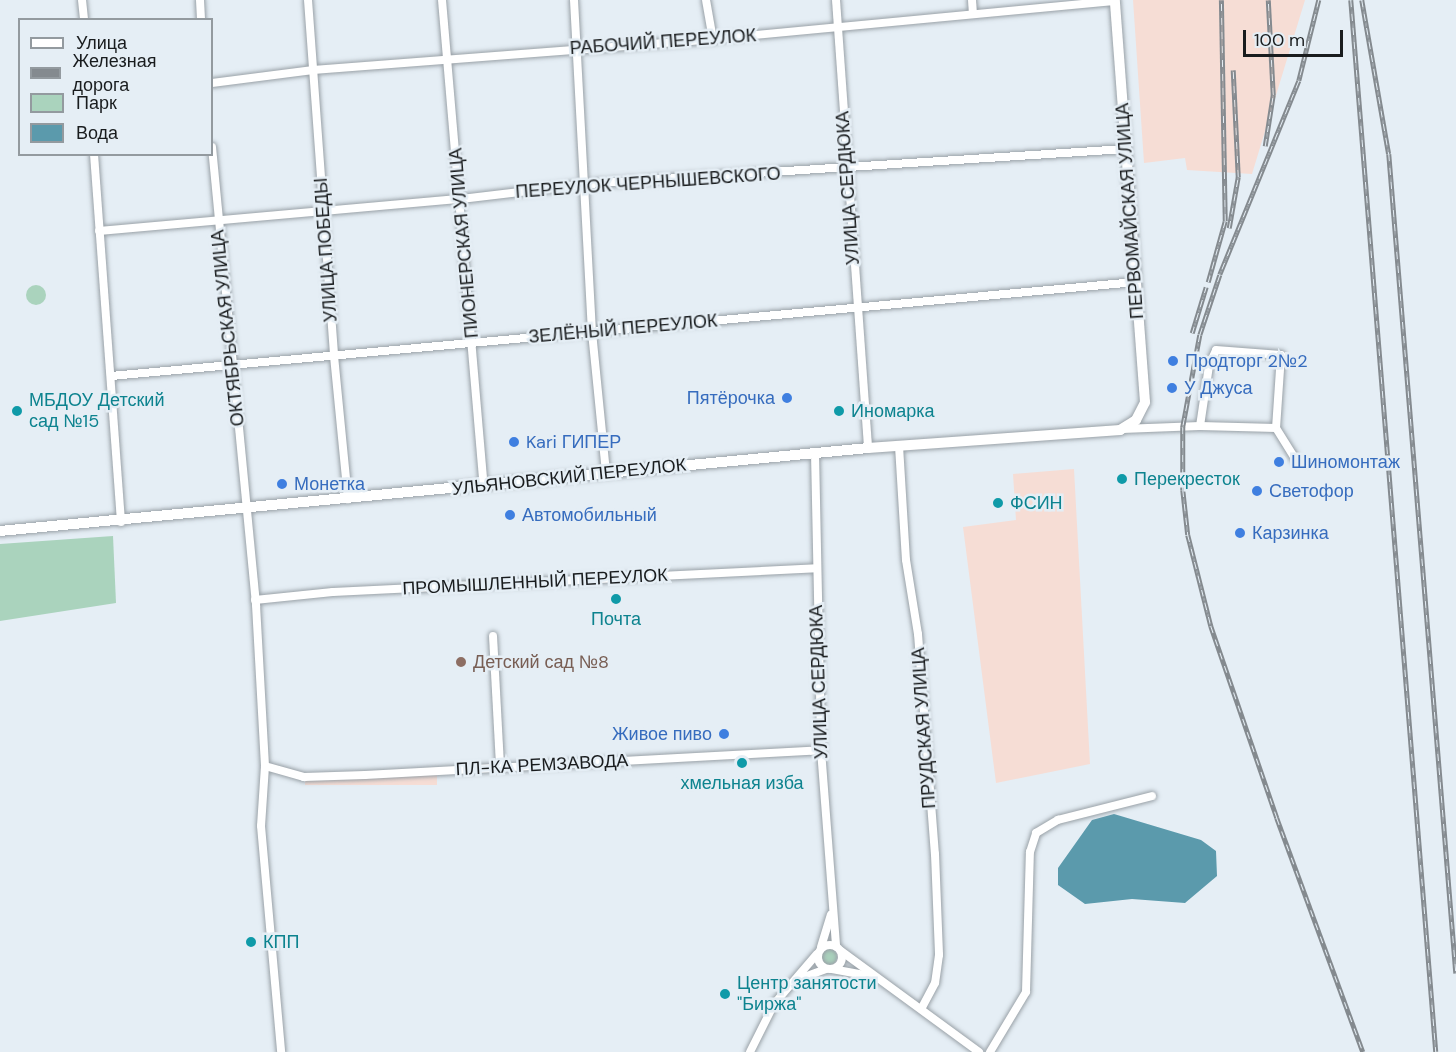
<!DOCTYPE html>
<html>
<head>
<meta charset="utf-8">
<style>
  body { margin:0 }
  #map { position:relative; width:1456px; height:1052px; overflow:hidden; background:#e5eef5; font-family:"DM Sans",sans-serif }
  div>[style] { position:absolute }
  .industrial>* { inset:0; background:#f6ddd5; transform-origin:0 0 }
  .green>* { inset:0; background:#aad3bd }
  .round { border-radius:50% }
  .water>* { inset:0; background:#5b9aac }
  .roads { filter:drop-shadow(0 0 2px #99a1a7) drop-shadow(0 0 2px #99a1a7) }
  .minor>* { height:8px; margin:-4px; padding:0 4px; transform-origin:4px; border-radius:4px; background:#fff }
  .minor>.ring { margin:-4px; padding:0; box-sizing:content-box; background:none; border:8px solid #fff; border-radius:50% }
  .secondary>* { height:10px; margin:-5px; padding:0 5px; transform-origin:5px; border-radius:5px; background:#fff }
  .rail>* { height:4.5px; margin-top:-2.25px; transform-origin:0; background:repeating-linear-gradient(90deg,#e5eef5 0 7px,#848a8f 0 14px); box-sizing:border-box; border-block:2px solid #848a8f }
  .dots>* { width:16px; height:16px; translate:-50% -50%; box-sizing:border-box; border:3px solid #e5eef5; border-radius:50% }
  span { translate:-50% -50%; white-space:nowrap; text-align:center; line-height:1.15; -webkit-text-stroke:5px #e5eef5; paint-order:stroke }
  .street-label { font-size:18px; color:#191c1e }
  .shop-label { font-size:18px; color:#366cbe }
  .left { translate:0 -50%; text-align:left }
  .right { translate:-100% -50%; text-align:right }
  .culture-label { font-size:18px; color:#0d838f }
  .education-label { font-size:18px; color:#785e54 }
  .legend { position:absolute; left:18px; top:18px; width:195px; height:138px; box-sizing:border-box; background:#e5eef5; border:2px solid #939a9f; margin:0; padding:8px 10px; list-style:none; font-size:18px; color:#191c1e }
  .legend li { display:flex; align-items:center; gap:12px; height:30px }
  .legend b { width:30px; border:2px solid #939a9f }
  .scale { position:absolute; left:1243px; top:30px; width:100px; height:27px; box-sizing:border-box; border:3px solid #191c1e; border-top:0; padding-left:8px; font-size:18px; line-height:21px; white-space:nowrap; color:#191c1e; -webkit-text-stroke:4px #e5eef5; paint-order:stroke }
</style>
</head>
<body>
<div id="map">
  <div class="industrial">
    <i style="clip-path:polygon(1133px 0,1305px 0,1252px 174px,1187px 170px,1185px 158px,1144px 163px)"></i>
    <i style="clip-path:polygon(1074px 469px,1090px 764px,996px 783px,963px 527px,1016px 520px,1013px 474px)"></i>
    <i style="left:437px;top:775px;width:10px;height:132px;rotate:90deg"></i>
  </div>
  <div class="green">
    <i class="round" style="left:26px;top:285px;width:20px;height:20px"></i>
    <i style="clip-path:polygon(113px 536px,116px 603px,0 621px,0 544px)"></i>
    <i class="round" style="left:821px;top:949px;width:16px;height:16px"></i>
  </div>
  <div class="water">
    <i style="clip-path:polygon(1114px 814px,1201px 840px,1216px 851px,1217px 876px,1185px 903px,1132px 899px,1085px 904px,1058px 885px,1058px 868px,1092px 820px)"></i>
  </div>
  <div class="roads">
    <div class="minor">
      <i style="left:82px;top:0;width:20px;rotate:84deg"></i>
      <i style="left:200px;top:0;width:20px;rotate:87deg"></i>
      <i style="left:308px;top:0;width:357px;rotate:85.8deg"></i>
      <i style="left:334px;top:356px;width:144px;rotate:84.4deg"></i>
      <i style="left:442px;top:0;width:488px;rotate:85.1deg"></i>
      <i style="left:574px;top:0;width:332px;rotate:86.9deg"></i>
      <i style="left:592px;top:332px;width:142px;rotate:84.3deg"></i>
      <i style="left:706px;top:0;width:40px;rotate:80deg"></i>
      <i style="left:836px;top:0;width:449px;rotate:85.9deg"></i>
      <i style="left:972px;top:0;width:13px;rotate:86deg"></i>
      <i style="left:212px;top:83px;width:102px;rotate:-7.3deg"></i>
      <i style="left:313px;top:70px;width:401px;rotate:-4.4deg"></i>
      <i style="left:713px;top:39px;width:404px;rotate:-5.4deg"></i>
      <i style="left:212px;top:147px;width:460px;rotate:84.5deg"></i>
      <i style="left:256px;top:605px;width:161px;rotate:86.8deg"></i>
      <i style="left:265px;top:766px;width:60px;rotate:93.8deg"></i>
      <i style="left:261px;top:826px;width:227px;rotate:84.9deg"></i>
      <i style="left:94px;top:154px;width:369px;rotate:85.8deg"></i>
      <i style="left:99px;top:231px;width:363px;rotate:-5.1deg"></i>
      <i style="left:461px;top:199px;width:127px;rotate:-6.8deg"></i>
      <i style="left:587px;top:184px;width:539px;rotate:-3.72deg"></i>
      <i style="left:111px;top:376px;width:1028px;rotate:-5.24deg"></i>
      <i style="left:1200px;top:426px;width:61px;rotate:-81.5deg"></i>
      <i style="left:1209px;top:366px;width:17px;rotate:-66deg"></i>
      <i style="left:1216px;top:350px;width:65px;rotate:4.4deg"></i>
      <i style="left:1281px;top:355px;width:73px;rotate:93.9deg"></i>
      <i style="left:1122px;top:429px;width:78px;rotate:-2.2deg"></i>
      <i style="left:1200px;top:426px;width:76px;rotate:1.5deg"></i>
      <i style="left:1276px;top:428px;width:36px;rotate:58deg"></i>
      <i style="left:899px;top:446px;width:114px;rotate:86.5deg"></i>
      <i style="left:906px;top:560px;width:75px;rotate:80.8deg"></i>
      <i style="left:918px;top:634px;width:221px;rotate:85.6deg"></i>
      <i style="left:935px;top:854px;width:101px;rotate:87.7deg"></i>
      <i style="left:939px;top:955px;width:28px;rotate:98deg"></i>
      <i style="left:935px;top:983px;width:27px;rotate:118deg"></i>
      <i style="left:815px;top:453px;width:297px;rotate:88.8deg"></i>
      <i style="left:821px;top:750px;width:197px;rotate:85.6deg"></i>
      <i style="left:255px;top:600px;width:78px;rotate:-5.9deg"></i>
      <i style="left:333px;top:592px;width:484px;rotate:-2.8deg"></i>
      <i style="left:493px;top:636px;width:131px;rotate:86.9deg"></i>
      <i style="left:265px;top:766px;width:41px;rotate:15.8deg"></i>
      <i style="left:304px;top:777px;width:61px;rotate:-1.9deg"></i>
      <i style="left:365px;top:775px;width:457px;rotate:-3.1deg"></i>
      <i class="ring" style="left:818px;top:945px;width:16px;height:16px"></i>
      <i style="left:821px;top:947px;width:34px;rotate:-73deg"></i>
      <i style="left:841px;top:951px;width:171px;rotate:36.2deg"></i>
      <i style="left:832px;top:969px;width:44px;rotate:10.5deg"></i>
      <i style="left:796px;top:980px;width:32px;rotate:-20deg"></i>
      <i style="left:750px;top:1052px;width:54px;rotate:-63.4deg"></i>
      <i style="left:774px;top:1004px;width:66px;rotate:-49.3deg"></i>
      <i style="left:990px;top:1052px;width:70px;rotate:-59deg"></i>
      <i style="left:1026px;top:992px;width:140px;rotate:-88.4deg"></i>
      <i style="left:1030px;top:852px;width:20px;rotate:-72deg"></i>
      <i style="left:1036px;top:833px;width:26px;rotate:-31deg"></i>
      <i style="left:1058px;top:820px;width:97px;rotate:-14.3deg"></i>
    </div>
    <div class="secondary">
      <i style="left:0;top:531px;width:872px;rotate:-5.46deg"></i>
      <i style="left:868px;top:448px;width:253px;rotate:-4.1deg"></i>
      <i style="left:1120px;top:430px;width:19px;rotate:-32deg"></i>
      <i style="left:1136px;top:420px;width:20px;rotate:-63deg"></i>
      <i style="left:1145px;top:402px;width:403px;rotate:-94.3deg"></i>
    </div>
  </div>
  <div class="rail">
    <i style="left:1319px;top:0;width:83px;rotate:103.9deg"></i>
    <i style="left:1299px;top:81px;width:209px;rotate:112.2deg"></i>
    <i style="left:1220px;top:275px;width:63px;rotate:108.4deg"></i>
    <i style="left:1200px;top:335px;width:94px;rotate:100.5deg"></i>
    <i style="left:1183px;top:427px;width:63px;rotate:90deg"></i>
    <i style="left:1183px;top:490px;width:45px;rotate:83.7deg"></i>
    <i style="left:1188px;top:535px;width:94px;rotate:75.8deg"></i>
    <i style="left:1211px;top:626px;width:203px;rotate:71deg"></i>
    <i style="left:1277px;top:818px;width:249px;rotate:69.8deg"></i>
    <i style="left:1351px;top:0;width:1055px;rotate:85.38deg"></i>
    <i style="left:1362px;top:0;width:156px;rotate:80.1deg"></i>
    <i style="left:1389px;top:154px;width:822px;rotate:85.32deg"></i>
    <i style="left:1265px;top:146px;width:52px;rotate:-81.1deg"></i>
    <i style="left:1273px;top:95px;width:95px;rotate:-93deg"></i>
    <i style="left:1229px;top:228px;width:52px;rotate:-80deg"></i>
    <i style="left:1238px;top:177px;width:107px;rotate:-92.7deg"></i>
    <i style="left:1208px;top:282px;width:63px;rotate:-74.4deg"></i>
    <i style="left:1225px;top:221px;width:221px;rotate:-91deg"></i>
    <i style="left:1192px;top:333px;width:48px;rotate:-73.1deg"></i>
  </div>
  <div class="dots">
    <i style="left:1173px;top:361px;background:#3f7fe0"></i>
    <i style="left:1172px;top:388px;background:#3f7fe0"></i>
    <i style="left:787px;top:398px;background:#3f7fe0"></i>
    <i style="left:17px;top:411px;background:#0f9aa8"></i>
    <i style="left:839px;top:411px;background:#0f9aa8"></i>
    <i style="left:514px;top:442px;background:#3f7fe0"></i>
    <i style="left:1279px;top:462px;background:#3f7fe0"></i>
    <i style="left:1122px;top:479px;background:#0f9aa8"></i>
    <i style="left:282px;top:484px;background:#3f7fe0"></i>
    <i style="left:1257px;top:491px;background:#3f7fe0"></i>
    <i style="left:998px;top:503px;background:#0f9aa8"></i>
    <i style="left:510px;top:515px;background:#3f7fe0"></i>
    <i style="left:1240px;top:533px;background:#3f7fe0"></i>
    <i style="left:616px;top:599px;background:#0f9aa8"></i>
    <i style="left:461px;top:662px;background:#8d6e63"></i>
    <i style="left:724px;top:734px;background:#3f7fe0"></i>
    <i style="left:742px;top:763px;background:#0f9aa8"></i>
    <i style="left:251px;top:942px;background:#0f9aa8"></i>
    <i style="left:725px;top:994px;background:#0f9aa8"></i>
  </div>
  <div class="street-label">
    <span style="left:663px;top:42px;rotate:-4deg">РАБОЧИЙ ПЕРЕУЛОК</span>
    <span style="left:648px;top:183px;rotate:-4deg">ПЕРЕУЛОК ЧЕРНЫШЕВСКОГО</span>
    <span style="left:848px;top:188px;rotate:-94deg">УЛИЦА СЕРДЮКА</span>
    <span style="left:1130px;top:211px;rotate:-94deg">ПЕРВОМАЙСКАЯ УЛИЦА</span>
    <span style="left:464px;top:243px;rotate:-95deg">ПИОНЕРСКАЯ УЛИЦА</span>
    <span style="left:326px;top:250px;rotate:-94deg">УЛИЦА ПОБЕДЫ</span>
    <span style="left:228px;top:328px;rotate:-96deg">ОКТЯБРЬСКАЯ УЛИЦА</span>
    <span style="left:623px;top:329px;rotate:-5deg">ЗЕЛЁНЫЙ ПЕРЕУЛОК</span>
    <span style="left:569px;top:477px;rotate:-6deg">УЛЬЯНОВСКИЙ ПЕРЕУЛОК</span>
    <span style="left:535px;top:582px;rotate:-3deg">ПРОМЫШЛЕННЫЙ ПЕРЕУЛОК</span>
    <span style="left:819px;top:682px;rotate:-92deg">УЛИЦА СЕРДЮКА</span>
    <span style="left:924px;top:728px;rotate:-94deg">ПРУДСКАЯ УЛИЦА</span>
    <span style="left:542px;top:765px;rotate:-3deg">ПЛ-КА РЕМЗАВОДА</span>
  </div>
  <div class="shop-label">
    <span class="left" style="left:1185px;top:361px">Продторг 2№2</span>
    <span class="left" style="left:1184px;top:388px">У Джуса</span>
    <span class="right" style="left:775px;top:398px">Пятёрочка</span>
    <span class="left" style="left:526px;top:442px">Kari ГИПЕР</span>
    <span class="left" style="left:1291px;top:462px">Шиномонтаж</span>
    <span class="left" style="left:294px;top:484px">Монетка</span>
    <span class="left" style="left:1269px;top:491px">Светофор</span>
    <span class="left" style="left:522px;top:515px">Автомобильный</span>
    <span class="left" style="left:1252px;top:533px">Карзинка</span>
    <span class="right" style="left:712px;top:734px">Живое пиво</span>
  </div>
  <div class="culture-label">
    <span class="left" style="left:29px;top:411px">МБДОУ Детский<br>сад №15</span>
    <span class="left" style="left:851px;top:411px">Иномарка</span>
    <span class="left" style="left:1134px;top:479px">Перекресток</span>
    <span class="left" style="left:1010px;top:503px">ФСИН</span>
    <span style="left:616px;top:619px">Почта</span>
    <span style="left:742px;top:783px">хмельная изба</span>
    <span class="left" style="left:263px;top:942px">КПП</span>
    <span class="left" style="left:737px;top:994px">Центр занятости<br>"Биржа"</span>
  </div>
  <div class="education-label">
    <span class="left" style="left:473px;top:662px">Детский сад №8</span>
  </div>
  <ul class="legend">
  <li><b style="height:8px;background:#fff"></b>Улица</li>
  <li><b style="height:8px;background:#848a8f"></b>Железная дорога</li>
  <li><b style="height:16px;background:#aad3bd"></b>Парк</li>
  <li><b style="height:16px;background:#5b9aac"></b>Вода</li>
  </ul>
  <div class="scale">100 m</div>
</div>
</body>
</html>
